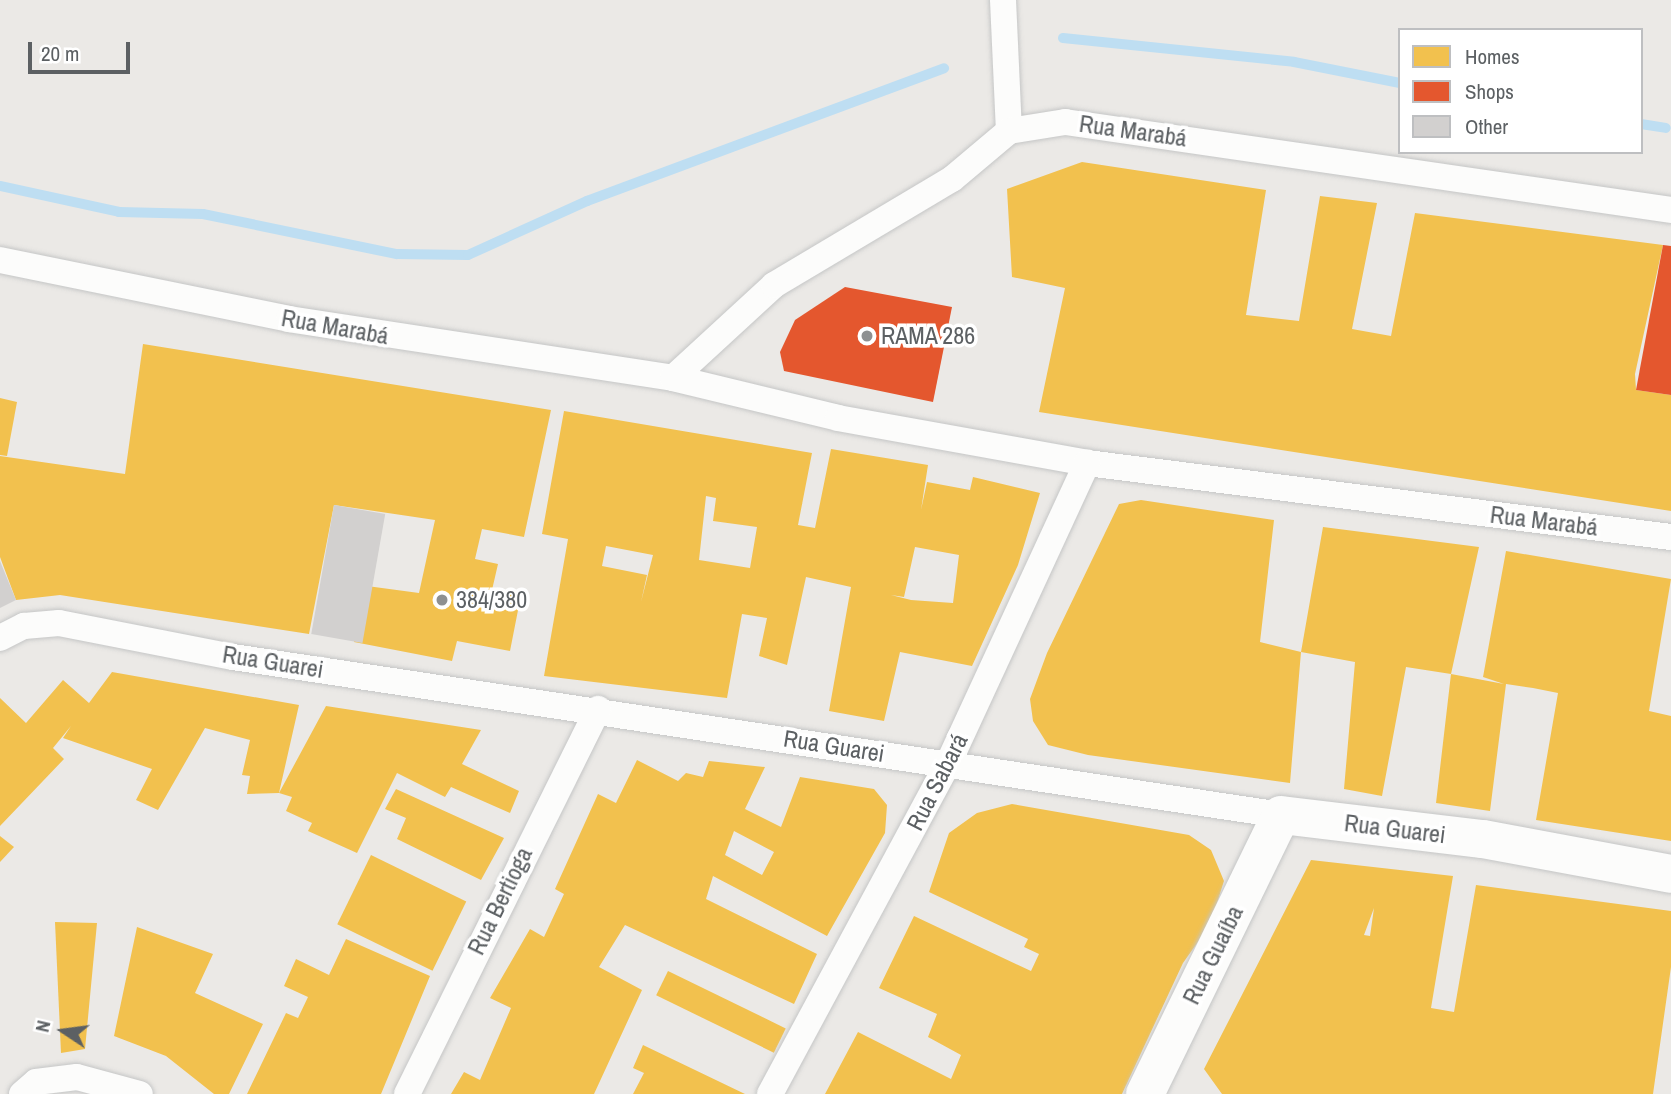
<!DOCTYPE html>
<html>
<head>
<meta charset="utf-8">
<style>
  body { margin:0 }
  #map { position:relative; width:1671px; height:1094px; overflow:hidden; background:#ebe9e6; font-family:"Archivo Narrow",sans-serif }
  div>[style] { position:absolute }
  .homes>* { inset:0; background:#f2c14e; transform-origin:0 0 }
  .shops>* { inset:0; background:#e4572e }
  .stream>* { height:10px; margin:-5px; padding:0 5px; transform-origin:5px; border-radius:5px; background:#bedef2 }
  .building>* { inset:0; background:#d2d0cf; transform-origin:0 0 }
  .roads { filter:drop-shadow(0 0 2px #c5c6c6) drop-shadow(0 0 2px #c5c6c6) }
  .street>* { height:26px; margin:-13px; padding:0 13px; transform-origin:13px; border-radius:13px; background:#fcfcfb }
  .secondary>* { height:38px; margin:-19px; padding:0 19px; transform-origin:19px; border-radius:19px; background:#fcfcfb }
  .dots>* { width:19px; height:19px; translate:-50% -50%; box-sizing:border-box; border:4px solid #fff; border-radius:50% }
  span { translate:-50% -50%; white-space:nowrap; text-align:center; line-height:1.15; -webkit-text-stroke:7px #fff; paint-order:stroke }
  .street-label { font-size:24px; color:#5c6063 }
  .poi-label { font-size:24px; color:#5c6063 }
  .left { translate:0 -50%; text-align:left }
  .legend { position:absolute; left:1398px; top:28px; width:245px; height:126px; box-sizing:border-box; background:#fff; border:2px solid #bebfc1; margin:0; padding:9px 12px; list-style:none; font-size:21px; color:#5c6063 }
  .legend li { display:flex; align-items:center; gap:14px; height:35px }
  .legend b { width:35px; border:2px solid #bebfc1 }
  .north { position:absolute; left:28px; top:996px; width:70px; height:70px; -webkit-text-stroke:5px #fff; paint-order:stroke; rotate:283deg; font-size:19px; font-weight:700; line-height:28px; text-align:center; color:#5c6063 }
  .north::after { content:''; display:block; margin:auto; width:24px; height:32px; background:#5c6063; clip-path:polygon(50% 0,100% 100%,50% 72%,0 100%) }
  .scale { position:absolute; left:28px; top:42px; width:102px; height:32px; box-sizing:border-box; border:4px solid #5c6063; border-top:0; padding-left:9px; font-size:21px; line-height:24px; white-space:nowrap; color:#5c6063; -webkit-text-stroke:5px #fff; paint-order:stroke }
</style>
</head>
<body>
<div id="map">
  <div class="homes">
    <i style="clip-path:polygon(1082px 162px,1266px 190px,1246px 315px,1299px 321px,1320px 196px,1377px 203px,1352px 329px,1391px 336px,1415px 213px,1663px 245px,1635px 374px,1636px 390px,1671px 395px,1671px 511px,1039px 412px,1065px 288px,1012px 277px,1007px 189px)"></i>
    <i style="clip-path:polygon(143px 344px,551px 410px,524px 537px,482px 529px,475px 559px,498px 564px,492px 590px,521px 595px,510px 651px,457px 641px,452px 661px,354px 642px,367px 586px,419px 593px,435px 520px,334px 505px,309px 634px,60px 595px,16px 600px,0 557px,0 456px,125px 474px)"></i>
    <i style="clip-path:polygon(0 398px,17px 402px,7px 456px,0 455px)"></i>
    <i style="clip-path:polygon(evenodd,564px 411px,812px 453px,798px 525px,815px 528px,831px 449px,928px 465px,921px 510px,927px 482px,970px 490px,973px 477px,1040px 493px,1018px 565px,972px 666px,900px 652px,884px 721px,829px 711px,851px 587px,806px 577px,787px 665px,759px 656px,767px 618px,742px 614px,727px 698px,544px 676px,568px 539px,542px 534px,564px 411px,706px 496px,716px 498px,713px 521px,757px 527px,750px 568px,699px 560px,706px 496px,564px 411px,606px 546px,653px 555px,641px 602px,647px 575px,602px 566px,606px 546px,564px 411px,915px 547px,959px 555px,953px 603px,911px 600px,891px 595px,904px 597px,915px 547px)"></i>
    <i style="clip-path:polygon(1141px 500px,1274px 520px,1260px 642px,1301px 652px,1290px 783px,1088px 755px,1048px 745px,1033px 721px,1030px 699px,1047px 653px,1119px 504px)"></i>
    <i style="clip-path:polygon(1323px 527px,1479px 547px,1451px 674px,1406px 667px,1382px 796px,1344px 789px,1355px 662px,1301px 652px)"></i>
    <i style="clip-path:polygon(1506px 551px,1671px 579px,1649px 711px,1671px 716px,1671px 841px,1536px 820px,1558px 693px,1533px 688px,1506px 684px,1490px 811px,1436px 803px,1451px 674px,1504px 684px,1483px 677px)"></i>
    <i style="clip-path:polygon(112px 672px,299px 705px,279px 793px,247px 794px,250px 776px,242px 775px,250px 740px,205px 728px,158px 810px,136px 800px,152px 769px,63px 738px,71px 726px,53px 748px,64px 759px,0 826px,0 698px,26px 723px,63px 680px,89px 703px)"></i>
    <i style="clip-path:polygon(326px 706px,481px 730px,462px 764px,519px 791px,510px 813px,451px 787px,445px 797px,397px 773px,357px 853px,308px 831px,312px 823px,286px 811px,292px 797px,279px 793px)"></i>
    <i style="clip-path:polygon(evenodd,637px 760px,678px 781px,686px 773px,703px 777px,709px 761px,765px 767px,745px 809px,781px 827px,800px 777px,874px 789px,887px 805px,885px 833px,827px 936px,713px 876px,706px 899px,817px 954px,794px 1004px,625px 925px,599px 967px,642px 990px,594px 1094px,451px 1094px,464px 1072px,480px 1080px,511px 1008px,490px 998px,530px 929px,544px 937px,564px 894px,555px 889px,598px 794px,616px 803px,637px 760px,734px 831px,774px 852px,762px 875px,725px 855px,734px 831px)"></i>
    <i style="clip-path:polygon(396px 789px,504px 838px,481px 880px,397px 839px,406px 818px,385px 809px)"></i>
    <i style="clip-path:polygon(1012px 804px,1189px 835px,1211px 850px,1224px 881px,1210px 925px,1183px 963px,1122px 1094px,825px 1094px,858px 1032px,951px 1079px,961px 1055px,928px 1037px,937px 1014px,879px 988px,914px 916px,1031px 971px,1039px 954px,1024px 947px,1028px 939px,929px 892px,949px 833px,977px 813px)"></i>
    <i style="clip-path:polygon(0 836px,14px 847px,0 862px)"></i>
    <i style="left:371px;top:855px;width:106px;height:77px;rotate:26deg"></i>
    <i style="clip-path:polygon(evenodd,1311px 860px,1453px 876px,1431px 1008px,1454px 1012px,1476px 885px,1671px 911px,1671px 967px,1653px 1094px,1222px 1094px,1204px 1069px,1311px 860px,1374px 908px,1370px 936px,1364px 935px,1374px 908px)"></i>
    <i style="clip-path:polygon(55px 922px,97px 923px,85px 1049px,61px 1053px)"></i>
    <i style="clip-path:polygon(137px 927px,213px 954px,195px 993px,263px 1024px,229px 1094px,214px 1094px,166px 1056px,114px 1036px)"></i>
    <i style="clip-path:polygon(346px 939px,430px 976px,381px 1094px,247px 1094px,286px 1013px,298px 1018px,308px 997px,284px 986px,296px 959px,329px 975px)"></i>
    <i style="left:668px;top:971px;width:131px;height:27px;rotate:26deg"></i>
    <i style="clip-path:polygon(643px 1045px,745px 1094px,633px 1094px,644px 1073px,633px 1068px)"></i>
  </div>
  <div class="shops">
    <i style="clip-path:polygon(1663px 245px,1671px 246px,1671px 395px,1636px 390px)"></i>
    <i style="clip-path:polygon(845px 287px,952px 307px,933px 402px,784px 371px,780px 352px,795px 320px)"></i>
  </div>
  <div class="stream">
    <i style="left:1063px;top:38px;width:232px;rotate:5.9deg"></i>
    <i style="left:1294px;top:62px;width:108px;rotate:11.2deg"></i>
    <i style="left:1641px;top:124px;width:25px;rotate:9deg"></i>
    <i style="left:0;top:186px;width:122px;rotate:12.3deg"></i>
    <i style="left:119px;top:212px;width:84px;rotate:1.4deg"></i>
    <i style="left:203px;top:214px;width:198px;rotate:11.7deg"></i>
    <i style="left:397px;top:254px;width:71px;rotate:0.8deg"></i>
    <i style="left:468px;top:255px;width:131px;rotate:-24.4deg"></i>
    <i style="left:587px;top:201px;width:381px;rotate:-20.4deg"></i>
  </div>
  <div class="building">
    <i style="left:334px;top:505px;width:52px;height:131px;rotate:10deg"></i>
    <i style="clip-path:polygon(0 561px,16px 600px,0 608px)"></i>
  </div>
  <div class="roads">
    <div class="street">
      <i style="left:1003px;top:0;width:131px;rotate:87.4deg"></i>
      <i style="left:0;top:260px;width:295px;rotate:11.5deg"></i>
      <i style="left:289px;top:319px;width:389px;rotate:8.7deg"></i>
      <i style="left:673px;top:378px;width:170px;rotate:13.6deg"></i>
      <i style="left:838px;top:418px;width:253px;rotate:10.2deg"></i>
      <i style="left:1087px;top:463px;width:589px;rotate:7.22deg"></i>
      <i style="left:673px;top:378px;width:137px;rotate:-42.6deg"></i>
      <i style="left:774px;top:285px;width:207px;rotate:-30.8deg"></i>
      <i style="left:952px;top:179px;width:75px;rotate:-40.1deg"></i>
      <i style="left:1009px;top:131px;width:57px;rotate:-9.1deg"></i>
      <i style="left:1065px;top:122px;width:612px;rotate:8.26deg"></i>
      <i style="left:0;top:638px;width:27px;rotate:-27deg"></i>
      <i style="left:24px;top:626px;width:35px;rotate:-5deg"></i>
      <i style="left:59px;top:623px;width:177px;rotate:11.1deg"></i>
      <i style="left:233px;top:657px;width:1060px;rotate:8.57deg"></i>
      <i style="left:22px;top:1094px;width:18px;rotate:-41deg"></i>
      <i style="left:36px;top:1082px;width:41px;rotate:-7deg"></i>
      <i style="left:77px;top:1077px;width:65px;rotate:15.1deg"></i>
      <i style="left:407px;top:1094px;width:430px;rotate:-63.6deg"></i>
      <i style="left:770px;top:1094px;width:375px;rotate:-61.7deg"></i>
      <i style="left:948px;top:764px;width:332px;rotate:-65.2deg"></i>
    </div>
    <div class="secondary">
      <i style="left:1145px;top:1094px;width:310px;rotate:-64deg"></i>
      <i style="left:1281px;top:815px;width:203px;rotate:6.8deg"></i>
      <i style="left:1483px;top:839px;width:191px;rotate:10.5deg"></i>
    </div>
  </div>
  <div class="dots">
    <i style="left:867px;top:336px;background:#8e9091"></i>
    <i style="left:442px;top:600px;background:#8e9091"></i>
  </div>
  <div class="street-label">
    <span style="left:1133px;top:131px;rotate:8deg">Rua Marabá</span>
    <span style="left:335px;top:327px;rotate:10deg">Rua Marabá</span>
    <span style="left:1544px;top:521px;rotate:7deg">Rua Marabá</span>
    <span style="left:273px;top:662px;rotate:9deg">Rua Guarei</span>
    <span style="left:834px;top:746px;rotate:9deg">Rua Guarei</span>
    <span style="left:937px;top:782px;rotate:-63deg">Rua Sabará</span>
    <span style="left:1395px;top:829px;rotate:7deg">Rua Guarei</span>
    <span style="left:500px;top:901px;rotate:-64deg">Rua Bertioga</span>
    <span style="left:1213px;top:955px;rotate:-64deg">Rua Guaíba</span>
  </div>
  <div class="poi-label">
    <span class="left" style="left:881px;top:336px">RAMA 286</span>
    <span class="left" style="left:456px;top:600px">384/380</span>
  </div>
  <ul class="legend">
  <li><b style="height:19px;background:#f2c14e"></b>Homes</li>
  <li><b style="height:19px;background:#e4572e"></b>Shops</li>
  <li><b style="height:19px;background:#d2d0cf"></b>Other</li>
  </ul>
  <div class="north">N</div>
  <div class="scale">20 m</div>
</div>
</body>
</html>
